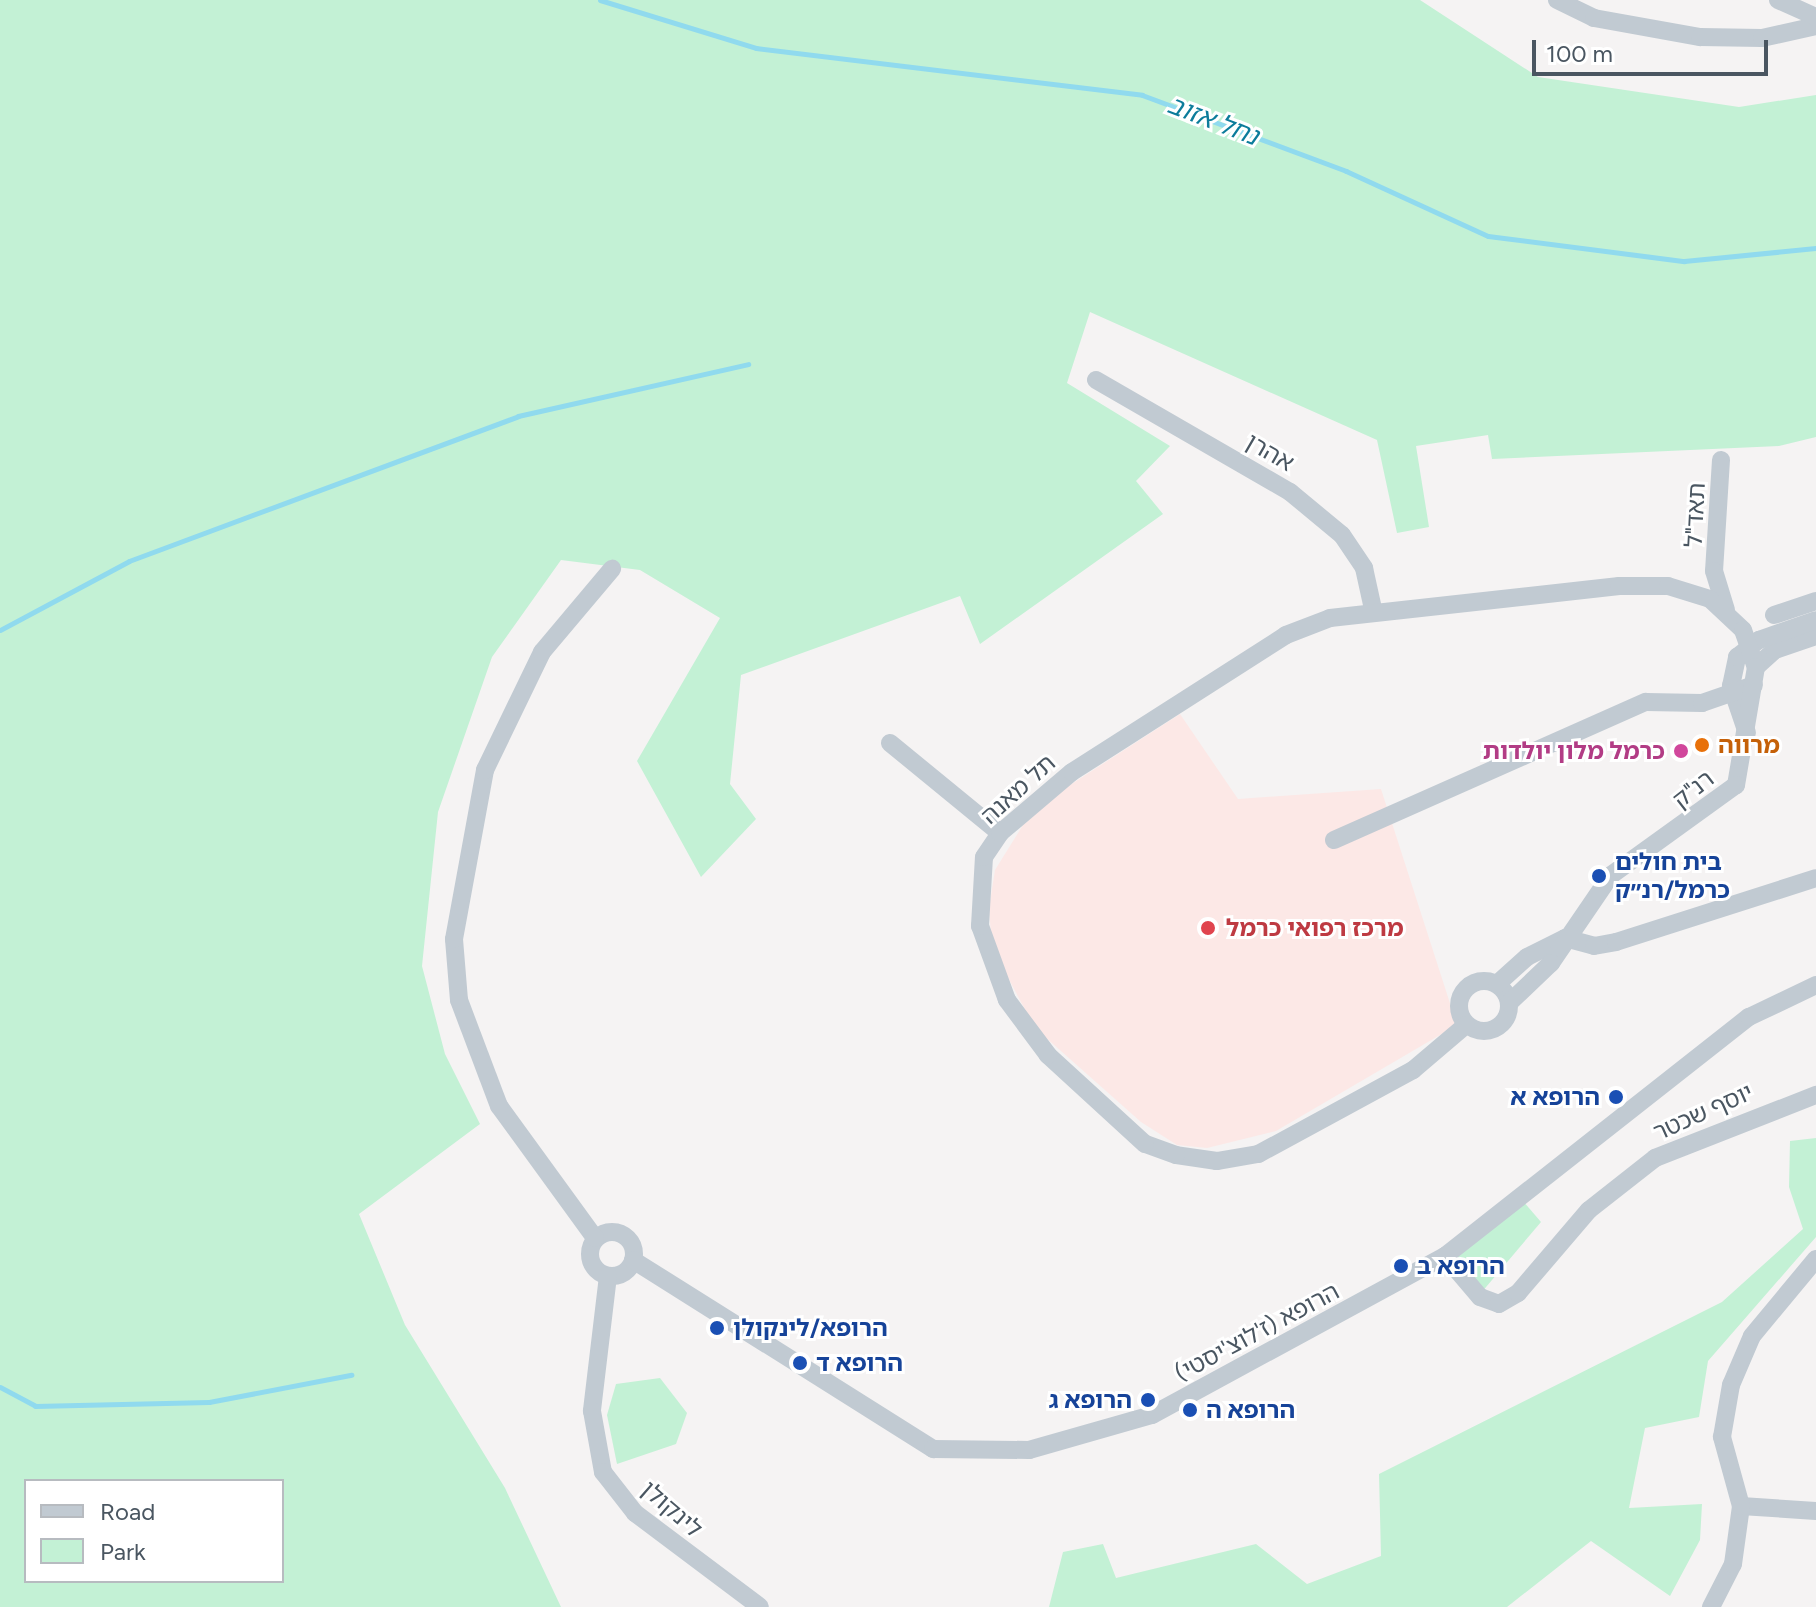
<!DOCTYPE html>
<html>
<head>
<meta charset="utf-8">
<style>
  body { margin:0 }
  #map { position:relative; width:1816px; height:1607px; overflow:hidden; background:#f5f3f3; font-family:Figtree,"Noto Sans Hebrew",sans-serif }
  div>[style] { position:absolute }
  .medical>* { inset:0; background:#fce8e6 }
  .green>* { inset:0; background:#c3f1d5 }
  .stream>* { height:5px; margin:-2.5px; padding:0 2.5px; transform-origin:2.5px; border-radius:2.5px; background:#90daee }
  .street>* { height:18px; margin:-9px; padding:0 9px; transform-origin:9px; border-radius:9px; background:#c1cad2 }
  .street>.ring { margin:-9px; padding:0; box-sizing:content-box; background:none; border:18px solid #c1cad2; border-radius:50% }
  .dots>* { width:22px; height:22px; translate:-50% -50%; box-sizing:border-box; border:4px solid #fff; border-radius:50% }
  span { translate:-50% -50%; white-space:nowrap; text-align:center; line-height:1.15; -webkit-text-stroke:6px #fff; paint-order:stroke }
  .street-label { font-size:24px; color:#4a5661 }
  .food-label { font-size:24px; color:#c56008; font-weight:700 }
  .left { translate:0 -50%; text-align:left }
  .hotel-label { font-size:24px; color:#b23c85; font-weight:700 }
  .right { translate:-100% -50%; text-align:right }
  .transit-label { font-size:24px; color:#164399; font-weight:700 }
  .health-label { font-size:24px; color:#be3a42; font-weight:700 }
  .water-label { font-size:26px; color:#0c7c9b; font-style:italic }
  .legend { position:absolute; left:24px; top:1479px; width:260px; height:104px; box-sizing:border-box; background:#fff; border:2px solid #b7bbc0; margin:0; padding:10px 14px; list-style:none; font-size:24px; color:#4a5661 }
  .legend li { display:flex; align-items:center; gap:16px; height:40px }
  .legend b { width:40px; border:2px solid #b7bbc0 }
  .scale { position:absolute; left:1532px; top:40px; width:236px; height:36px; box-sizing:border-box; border:4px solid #4a5661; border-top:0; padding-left:10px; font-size:24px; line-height:28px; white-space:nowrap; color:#4a5661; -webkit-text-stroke:6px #fff; paint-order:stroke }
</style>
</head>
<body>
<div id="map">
  <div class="medical">
    <i style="clip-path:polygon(1180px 714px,1238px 799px,1381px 789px,1457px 1025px,1276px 1131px,1207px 1148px,1177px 1145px,1141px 1122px,1035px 1028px,992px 948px,989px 908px,995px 870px,1023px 825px,1070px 785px)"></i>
  </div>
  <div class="green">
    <i style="clip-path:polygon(evenodd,0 0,1420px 0,1538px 77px,1739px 107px,1816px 95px,1816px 437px,1779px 446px,1492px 459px,1488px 435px,1416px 446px,1429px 527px,1397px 533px,1377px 440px,1090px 312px,1067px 383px,1170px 446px,1136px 481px,1163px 514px,980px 644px,960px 596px,741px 675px,730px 784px,756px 819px,701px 877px,637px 761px,720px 618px,640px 570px,561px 560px,492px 657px,438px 812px,422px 966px,445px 1054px,480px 1124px,359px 1214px,405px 1325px,505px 1488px,561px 1607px,0 1607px,0 0,26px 1481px,282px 1481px,282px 1581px,26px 1581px,26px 1481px)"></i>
    <i style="clip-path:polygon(1816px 1138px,1816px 1237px,1708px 1361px,1699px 1417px,1645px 1428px,1629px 1508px,1702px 1504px,1700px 1540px,1670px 1596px,1591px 1541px,1507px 1607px,1049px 1607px,1063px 1552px,1103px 1544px,1116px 1578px,1256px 1544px,1307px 1584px,1381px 1556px,1379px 1474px,1722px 1302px,1803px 1229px,1789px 1187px,1790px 1141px)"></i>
    <i style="clip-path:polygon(1523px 1201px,1541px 1222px,1481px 1293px,1452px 1256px)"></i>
    <i style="clip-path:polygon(660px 1378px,687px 1413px,676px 1444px,617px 1464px,607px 1415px,616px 1384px)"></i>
  </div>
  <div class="stream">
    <i style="left:600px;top:0;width:163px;rotate:17.1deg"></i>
    <i style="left:756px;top:48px;width:389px;rotate:6.9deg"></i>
    <i style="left:1142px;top:95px;width:218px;rotate:20.4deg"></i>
    <i style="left:1346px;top:171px;width:156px;rotate:24.6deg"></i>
    <i style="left:1488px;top:236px;width:198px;rotate:7.3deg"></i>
    <i style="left:1684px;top:261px;width:133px;rotate:-5.6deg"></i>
    <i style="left:0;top:630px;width:146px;rotate:-28.1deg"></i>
    <i style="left:129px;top:561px;width:415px;rotate:-20.4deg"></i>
    <i style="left:518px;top:416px;width:236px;rotate:-12.7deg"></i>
    <i style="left:0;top:1387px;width:40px;rotate:28deg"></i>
    <i style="left:35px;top:1406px;width:174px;rotate:-1.3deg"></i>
    <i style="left:209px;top:1402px;width:145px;rotate:-10.8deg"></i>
  </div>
  <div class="street">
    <i style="left:1557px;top:0;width:41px;rotate:25.9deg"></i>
    <i style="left:1594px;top:18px;width:108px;rotate:10.2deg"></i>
    <i style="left:1700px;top:37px;width:62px;rotate:0.9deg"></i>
    <i style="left:1762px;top:38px;width:55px;rotate:-12.5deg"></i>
    <i style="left:1778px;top:0;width:42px;rotate:24.1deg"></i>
    <i style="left:1096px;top:380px;width:224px;rotate:30deg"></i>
    <i style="left:1290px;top:492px;width:67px;rotate:39.6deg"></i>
    <i style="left:1342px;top:535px;width:40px;rotate:56deg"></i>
    <i style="left:1364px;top:568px;width:42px;rotate:77.6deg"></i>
    <i style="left:1721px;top:460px;width:111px;rotate:93.6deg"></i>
    <i style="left:1714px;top:571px;width:41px;rotate:72.9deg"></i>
    <i style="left:1774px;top:615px;width:44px;rotate:-18.4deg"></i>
    <i style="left:1756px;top:667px;width:25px;rotate:-42deg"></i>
    <i style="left:1775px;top:650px;width:43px;rotate:-18.9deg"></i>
    <i style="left:1747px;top:733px;width:50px;rotate:-108.8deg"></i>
    <i style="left:1731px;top:686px;width:30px;rotate:-78deg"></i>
    <i style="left:1737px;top:657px;width:28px;rotate:-38deg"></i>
    <i style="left:1759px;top:640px;width:60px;rotate:-19.3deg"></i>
    <i style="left:890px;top:743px;width:142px;rotate:39.3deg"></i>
    <i style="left:1334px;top:840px;width:341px;rotate:-23.9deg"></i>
    <i style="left:1646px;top:702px;width:56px;rotate:1deg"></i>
    <i style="left:1702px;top:703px;width:55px;rotate:-19.1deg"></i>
    <i style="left:1565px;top:938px;width:30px;rotate:15deg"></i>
    <i style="left:1594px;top:946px;width:22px;rotate:-10deg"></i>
    <i style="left:1616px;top:942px;width:210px;rotate:-17.7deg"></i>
    <i class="ring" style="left:1459px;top:981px;width:32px;height:32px"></i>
    <i style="left:1497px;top:984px;width:40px;rotate:-42deg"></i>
    <i style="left:1527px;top:957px;width:42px;rotate:-26.6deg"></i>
    <i style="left:1466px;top:1025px;width:70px;rotate:139.7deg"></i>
    <i style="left:1413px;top:1070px;width:176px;rotate:151.5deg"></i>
    <i style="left:1258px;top:1154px;width:42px;rotate:170.3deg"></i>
    <i style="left:1217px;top:1161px;width:41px;rotate:-171.7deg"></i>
    <i style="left:1176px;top:1155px;width:33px;rotate:-160deg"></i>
    <i style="left:1145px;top:1144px;width:132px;rotate:-137.5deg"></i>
    <i style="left:1048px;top:1055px;width:69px;rotate:-126.7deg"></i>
    <i style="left:1007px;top:1000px;width:79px;rotate:-110deg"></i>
    <i style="left:980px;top:926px;width:69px;rotate:-86.7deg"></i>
    <i style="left:984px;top:857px;width:29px;rotate:-56deg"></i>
    <i style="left:1000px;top:833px;width:94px;rotate:-40.3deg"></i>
    <i style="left:1072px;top:772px;width:254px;rotate:-32.6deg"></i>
    <i style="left:1286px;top:635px;width:47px;rotate:-21.1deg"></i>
    <i style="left:1330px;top:618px;width:291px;rotate:-6.3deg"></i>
    <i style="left:1619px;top:586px;width:49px"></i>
    <i style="left:1668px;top:586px;width:44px;rotate:17.2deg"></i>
    <i style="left:1710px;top:599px;width:45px;rotate:43.2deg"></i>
    <i style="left:1743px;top:630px;width:39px;rotate:71deg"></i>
    <i style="left:1756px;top:667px;width:120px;rotate:99.6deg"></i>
    <i style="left:1736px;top:785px;width:154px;rotate:144.2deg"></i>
    <i style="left:1611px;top:875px;width:107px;rotate:124.3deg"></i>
    <i style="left:1551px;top:963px;width:58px;rotate:136.4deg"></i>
    <i class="ring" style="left:590px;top:1232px;width:26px;height:26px"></i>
    <i style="left:595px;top:1238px;width:163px;rotate:-126deg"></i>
    <i style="left:499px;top:1106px;width:113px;rotate:-110.7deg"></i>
    <i style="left:459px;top:1000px;width:61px;rotate:-94.7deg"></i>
    <i style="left:454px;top:939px;width:172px;rotate:-79.6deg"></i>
    <i style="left:485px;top:770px;width:131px;rotate:-64.2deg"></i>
    <i style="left:542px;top:652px;width:109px;rotate:-49.9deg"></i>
    <i style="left:1445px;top:1256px;width:54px;rotate:49.5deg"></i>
    <i style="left:1480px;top:1297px;width:20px;rotate:20deg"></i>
    <i style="left:1499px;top:1304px;width:22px;rotate:-30deg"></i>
    <i style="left:1518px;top:1293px;width:109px;rotate:-49.5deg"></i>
    <i style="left:1589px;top:1210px;width:84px;rotate:-38.2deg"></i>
    <i style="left:1655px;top:1158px;width:173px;rotate:-21.4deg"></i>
    <i style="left:633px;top:1260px;width:355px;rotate:32.2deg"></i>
    <i style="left:933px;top:1449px;width:96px;rotate:0.6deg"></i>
    <i style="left:1029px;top:1450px;width:128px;rotate:-15.9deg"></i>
    <i style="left:1152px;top:1415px;width:333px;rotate:-28.5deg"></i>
    <i style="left:1445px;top:1256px;width:387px;rotate:-38.2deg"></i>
    <i style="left:1749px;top:1017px;width:74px;rotate:-25.5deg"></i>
    <i style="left:608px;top:1276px;width:136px;rotate:96.8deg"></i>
    <i style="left:592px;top:1411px;width:62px;rotate:79.8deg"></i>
    <i style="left:603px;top:1472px;width:52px;rotate:52deg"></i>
    <i style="left:635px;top:1513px;width:156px;rotate:36.9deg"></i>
    <i style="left:1741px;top:1506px;width:75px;rotate:3.8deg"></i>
    <i style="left:1711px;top:1607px;width:48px;rotate:-62.9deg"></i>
    <i style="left:1733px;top:1564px;width:59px;rotate:-82.1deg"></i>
    <i style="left:1741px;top:1506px;width:72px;rotate:-105.4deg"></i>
    <i style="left:1722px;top:1437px;width:53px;rotate:-80.2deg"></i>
    <i style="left:1731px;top:1385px;width:53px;rotate:-66.8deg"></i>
    <i style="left:1752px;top:1336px;width:100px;rotate:-50.3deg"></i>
  </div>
  <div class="dots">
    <i style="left:1702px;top:745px;background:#e8710a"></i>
    <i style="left:1681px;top:751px;background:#d1479c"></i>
    <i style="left:1599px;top:876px;background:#1a4fb4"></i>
    <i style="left:1208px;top:928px;background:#e0444e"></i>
    <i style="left:1616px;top:1097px;background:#1a4fb4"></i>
    <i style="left:1401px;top:1266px;background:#1a4fb4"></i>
    <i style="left:717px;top:1328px;background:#1a4fb4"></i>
    <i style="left:800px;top:1363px;background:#1a4fb4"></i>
    <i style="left:1148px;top:1400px;background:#1a4fb4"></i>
    <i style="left:1190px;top:1410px;background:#1a4fb4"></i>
  </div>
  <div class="street-label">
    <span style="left:1270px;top:452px;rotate:30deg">אהרן</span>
    <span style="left:1695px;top:515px;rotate:-87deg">תאד"ל</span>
    <span style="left:1018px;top:789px;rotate:-42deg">תל מאנה</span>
    <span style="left:1693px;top:789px;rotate:-38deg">רנ"ק</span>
    <span style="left:1703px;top:1112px;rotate:-24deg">יוסף שכטר</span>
    <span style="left:1257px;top:1332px;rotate:-28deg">הרופא (ז'לוצ'יסטי)</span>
    <span style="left:672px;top:1509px;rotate:41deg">לינקולן</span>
  </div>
  <div class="food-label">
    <span class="left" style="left:1718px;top:745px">מרווה</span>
  </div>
  <div class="hotel-label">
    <span class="right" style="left:1665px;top:751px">כרמל מלון יולדות</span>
  </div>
  <div class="transit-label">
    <span class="left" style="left:1615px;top:876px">בית חולים<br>כרמל/רנ״ק</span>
    <span class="right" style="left:1600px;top:1097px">הרופא א</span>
    <span class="left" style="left:1417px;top:1266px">הרופא ב</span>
    <span class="left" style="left:733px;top:1328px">הרופא/לינקולן</span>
    <span class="left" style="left:816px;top:1363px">הרופא ד</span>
    <span class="right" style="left:1132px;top:1400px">הרופא ג</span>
    <span class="left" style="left:1206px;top:1410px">הרופא ה</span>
  </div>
  <div class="health-label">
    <span class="left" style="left:1226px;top:928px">מרכז רפואי כרמל</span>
  </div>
  <div class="water-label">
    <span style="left:1213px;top:121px;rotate:21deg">נחל אזוב</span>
  </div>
  <ul class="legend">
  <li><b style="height:10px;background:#c1cad2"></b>Road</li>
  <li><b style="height:22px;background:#c3f1d5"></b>Park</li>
  </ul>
  <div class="scale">100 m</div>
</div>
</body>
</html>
